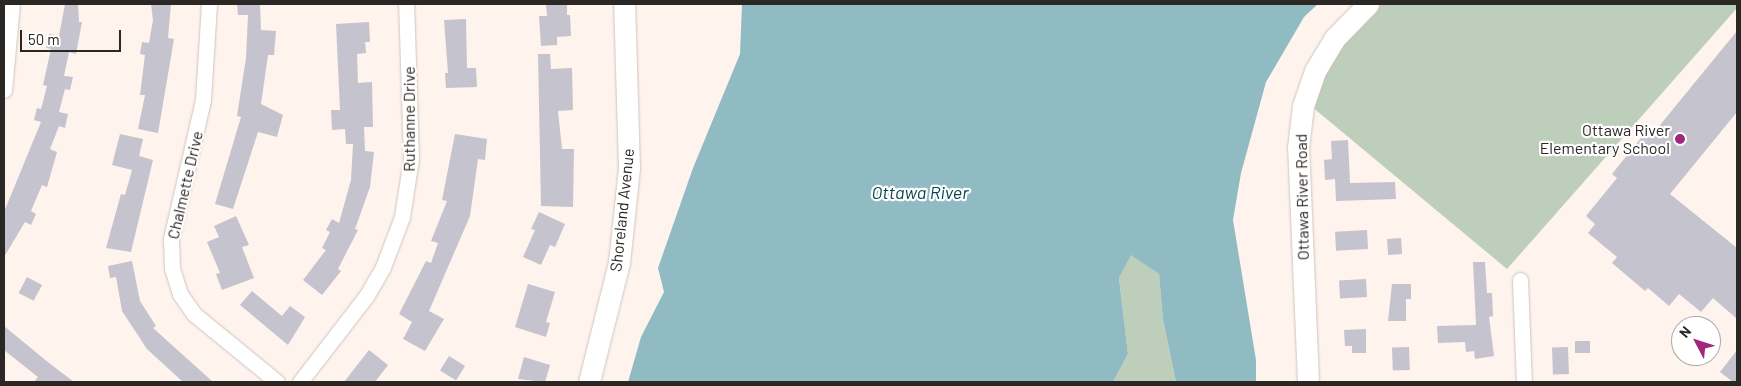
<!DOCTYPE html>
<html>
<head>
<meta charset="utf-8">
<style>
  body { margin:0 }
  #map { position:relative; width:1741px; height:386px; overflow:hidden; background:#fef3ed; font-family:Barlow,sans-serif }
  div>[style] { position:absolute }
  .green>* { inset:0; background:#bdcebb }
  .water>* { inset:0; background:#91bbc3 }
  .building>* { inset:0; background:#c5c3ce; transform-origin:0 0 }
  .roads { filter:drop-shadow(0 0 1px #cfc4bf) drop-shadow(0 0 1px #cfc4bf) }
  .street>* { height:15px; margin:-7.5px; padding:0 7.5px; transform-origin:7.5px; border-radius:7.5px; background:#fff }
  .secondary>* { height:21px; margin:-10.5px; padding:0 10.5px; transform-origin:10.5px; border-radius:10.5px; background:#fff }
  .dots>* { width:14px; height:14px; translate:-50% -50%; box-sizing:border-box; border:2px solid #fff; border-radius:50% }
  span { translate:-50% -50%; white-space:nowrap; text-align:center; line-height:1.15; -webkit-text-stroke:4.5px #fff; paint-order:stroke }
  .street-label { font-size:16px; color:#2b2725 }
  .poi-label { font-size:16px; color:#2b2725 }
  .right { translate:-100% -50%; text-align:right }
  .water-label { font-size:18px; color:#074751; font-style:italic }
  .frame { position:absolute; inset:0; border:5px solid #2b2725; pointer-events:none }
  .north { position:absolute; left:1671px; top:316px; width:50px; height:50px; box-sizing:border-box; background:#fff; border:1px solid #aaa9a8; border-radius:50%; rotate:310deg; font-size:14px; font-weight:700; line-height:20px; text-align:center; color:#2b2725 }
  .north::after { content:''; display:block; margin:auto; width:18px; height:22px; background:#a1277d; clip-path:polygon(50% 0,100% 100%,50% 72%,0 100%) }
  .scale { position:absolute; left:20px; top:30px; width:101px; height:22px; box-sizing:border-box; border:2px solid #2b2725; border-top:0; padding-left:6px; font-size:15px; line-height:18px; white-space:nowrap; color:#2b2725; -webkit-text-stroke:4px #fff; paint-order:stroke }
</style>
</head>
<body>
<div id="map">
  <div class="green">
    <i style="clip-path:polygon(1380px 4px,1737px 4px,1737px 8px,1507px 269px,1311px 106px,1320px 77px,1361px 18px)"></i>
    <i style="clip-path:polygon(1131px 254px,1159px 274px,1163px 320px,1176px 382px,1113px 382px,1128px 354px,1119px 278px)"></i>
  </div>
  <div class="water">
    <i style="clip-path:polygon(742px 4px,1318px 4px,1304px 17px,1266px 82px,1241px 173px,1233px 220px,1256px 360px,1256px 382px,1176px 382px,1163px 320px,1159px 274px,1131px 255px,1119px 278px,1128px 354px,1113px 382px,628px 382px,641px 337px,664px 292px,658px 268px,693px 168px,740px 54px)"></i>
  </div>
  <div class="building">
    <i style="clip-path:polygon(65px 4px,78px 4px,79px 22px,82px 22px,76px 54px,69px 52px,64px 76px,73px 77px,70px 90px,65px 89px,59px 112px,68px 114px,65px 128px,59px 126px,50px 149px,57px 152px,47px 187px,42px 185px,31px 211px,36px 214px,31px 225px,25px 222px,4px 257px,4px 212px,41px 122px,34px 120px,37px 108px,41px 109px,47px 86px,43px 85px,51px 49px,46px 48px,49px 34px,59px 36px)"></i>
    <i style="clip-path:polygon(151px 4px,171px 4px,168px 38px,174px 39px,158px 133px,138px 129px,145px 95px,140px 95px,145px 55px,140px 54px,142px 42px,149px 43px,153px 20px)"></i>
    <i style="clip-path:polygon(237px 4px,260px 4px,261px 30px,276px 31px,274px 55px,268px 55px,261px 104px,283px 115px,277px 137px,258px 132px,233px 209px,215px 204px,241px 117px,237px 116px,246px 58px,248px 15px,238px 15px)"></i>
    <i style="clip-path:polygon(546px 4px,567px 4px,567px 15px,570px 15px,571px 36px,557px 37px,557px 45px,541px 46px,539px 16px,547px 16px)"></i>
    <i style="clip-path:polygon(466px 19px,467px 68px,476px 68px,477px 87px,446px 88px,445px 73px,448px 73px,444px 20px)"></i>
    <i style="clip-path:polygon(369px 22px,370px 42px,365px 42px,366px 53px,357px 54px,358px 83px,372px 82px,373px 127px,364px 127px,365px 151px,374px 152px,370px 187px,355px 229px,358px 230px,338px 269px,341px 271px,322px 295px,303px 280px,326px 250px,322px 248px,330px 232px,326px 230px,332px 219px,339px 223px,351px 180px,353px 144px,346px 144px,345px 129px,332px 130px,331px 110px,340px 110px,336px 24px)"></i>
    <i style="clip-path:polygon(1737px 31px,1737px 112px,1670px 194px,1737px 248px,1737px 319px,1713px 298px,1701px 312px,1679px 294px,1669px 306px,1648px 288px,1645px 291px,1612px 263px,1617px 257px,1588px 233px,1595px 224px,1586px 216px,1617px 178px,1612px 174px,1645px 133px,1651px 136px)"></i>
    <i style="clip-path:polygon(538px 54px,550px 54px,551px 69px,572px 68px,573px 110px,558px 111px,562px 149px,574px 149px,573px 207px,541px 206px)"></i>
    <i style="clip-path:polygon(120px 134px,143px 139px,139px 156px,153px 160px,131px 252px,106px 248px,121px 194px,125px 195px,132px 170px,112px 165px)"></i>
    <i style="clip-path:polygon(455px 134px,487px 139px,485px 160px,478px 159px,470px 216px,429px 311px,444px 319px,425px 351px,403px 339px,412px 322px,399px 314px,426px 261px,431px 263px,438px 243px,431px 241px,447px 201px,442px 200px)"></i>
    <i style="clip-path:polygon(1348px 140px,1350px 183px,1395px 182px,1396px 199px,1336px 201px,1335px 179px,1325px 180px,1324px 160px,1332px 159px,1331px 141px)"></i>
    <i style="clip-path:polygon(539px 212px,565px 224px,555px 247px,550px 245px,541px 265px,523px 257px,535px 230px,531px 229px)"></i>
    <i style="clip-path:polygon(236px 216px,249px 245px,242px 247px,254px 278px,222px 290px,216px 274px,220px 273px,207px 242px,219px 237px,214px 226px)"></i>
    <i style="left:1367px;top:230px;width:19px;height:32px;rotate:87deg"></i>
    <i style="left:1401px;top:238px;width:16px;height:14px;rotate:86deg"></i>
    <i style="clip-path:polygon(132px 261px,140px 301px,156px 326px,153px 328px,213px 382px,183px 382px,147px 349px,122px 311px,116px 277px,110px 278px,108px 266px)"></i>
    <i style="clip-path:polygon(1473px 262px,1485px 262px,1487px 293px,1492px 293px,1493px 316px,1489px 317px,1494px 356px,1475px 359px,1474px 351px,1466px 352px,1465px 342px,1438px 343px,1437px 326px,1476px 325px)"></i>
    <i style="left:27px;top:277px;width:17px;height:18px;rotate:28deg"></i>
    <i style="left:1366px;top:279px;width:18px;height:27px;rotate:87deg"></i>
    <i style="clip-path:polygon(528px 284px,555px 292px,546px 322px,550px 323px,546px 337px,515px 327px)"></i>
    <i style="clip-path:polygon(1392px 284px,1411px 284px,1411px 299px,1406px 299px,1406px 321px,1388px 321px)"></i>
    <i style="clip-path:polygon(252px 291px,282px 316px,290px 306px,305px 317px,288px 345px,240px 305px)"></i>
    <i style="clip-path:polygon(4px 326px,49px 363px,74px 382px,34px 382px,38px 377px,4px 350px)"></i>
    <i style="clip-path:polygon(1366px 329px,1366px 353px,1352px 353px,1352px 346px,1345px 346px,1344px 330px)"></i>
    <i style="left:1575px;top:341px;width:15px;height:12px"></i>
    <i style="left:1409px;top:347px;width:23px;height:17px;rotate:88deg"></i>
    <i style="left:1568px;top:347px;width:27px;height:16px;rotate:88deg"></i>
    <i style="clip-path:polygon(369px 350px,388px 365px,375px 382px,344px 382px)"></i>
    <i style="clip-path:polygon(1737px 350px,1737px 382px,1733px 382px,1720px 372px)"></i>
    <i style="left:449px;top:356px;width:19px;height:17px;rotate:32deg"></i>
    <i style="clip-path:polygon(524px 357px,550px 365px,545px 382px,518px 379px)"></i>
  </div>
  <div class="roads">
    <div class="street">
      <i style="left:209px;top:4px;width:96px;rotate:93.6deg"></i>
      <i style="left:203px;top:100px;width:143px;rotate:103deg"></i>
      <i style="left:171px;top:239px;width:29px;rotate:88deg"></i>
      <i style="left:172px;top:268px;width:27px;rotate:73deg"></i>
      <i style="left:180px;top:294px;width:24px;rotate:55deg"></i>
      <i style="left:194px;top:314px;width:107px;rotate:39.3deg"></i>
      <i style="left:4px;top:90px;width:86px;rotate:-84.7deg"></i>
      <i style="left:1520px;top:280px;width:102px;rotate:87.8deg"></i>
      <i style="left:300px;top:382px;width:110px;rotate:-52.4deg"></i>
      <i style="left:367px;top:295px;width:32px;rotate:-60deg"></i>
      <i style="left:383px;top:267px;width:53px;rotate:-69.2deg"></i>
      <i style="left:402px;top:217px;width:59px;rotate:-81.2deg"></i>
      <i style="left:411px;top:159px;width:155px;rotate:-91.8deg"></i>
    </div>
    <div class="secondary">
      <i style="left:589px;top:382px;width:123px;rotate:-75.9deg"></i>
      <i style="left:619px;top:263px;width:96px;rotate:-84deg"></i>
      <i style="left:629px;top:168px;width:164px;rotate:-91.7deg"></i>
      <i style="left:1308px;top:382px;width:234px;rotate:-92.4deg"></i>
      <i style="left:1298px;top:148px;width:42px;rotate:-83.2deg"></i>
      <i style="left:1303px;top:106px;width:37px;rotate:-71deg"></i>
      <i style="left:1315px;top:71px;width:37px;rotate:-59deg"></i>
      <i style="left:1334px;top:39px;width:49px;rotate:-45.8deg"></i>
    </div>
  </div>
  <div class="dots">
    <i style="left:1680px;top:139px;background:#a1277d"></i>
  </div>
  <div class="street-label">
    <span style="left:409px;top:119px;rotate:-90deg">Ruthanne Drive</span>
    <span style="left:185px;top:185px;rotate:-77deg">Chalmette Drive</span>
    <span style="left:1302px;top:197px;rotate:-91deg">Ottawa River Road</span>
    <span style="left:622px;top:210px;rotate:-84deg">Shoreland Avenue</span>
  </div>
  <div class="poi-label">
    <span class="right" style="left:1670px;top:139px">Ottawa River<br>Elementary School</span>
  </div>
  <div class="water-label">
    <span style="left:920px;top:192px">Ottawa River</span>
  </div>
  <div class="frame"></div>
  <div class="north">N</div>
  <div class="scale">50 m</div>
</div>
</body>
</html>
